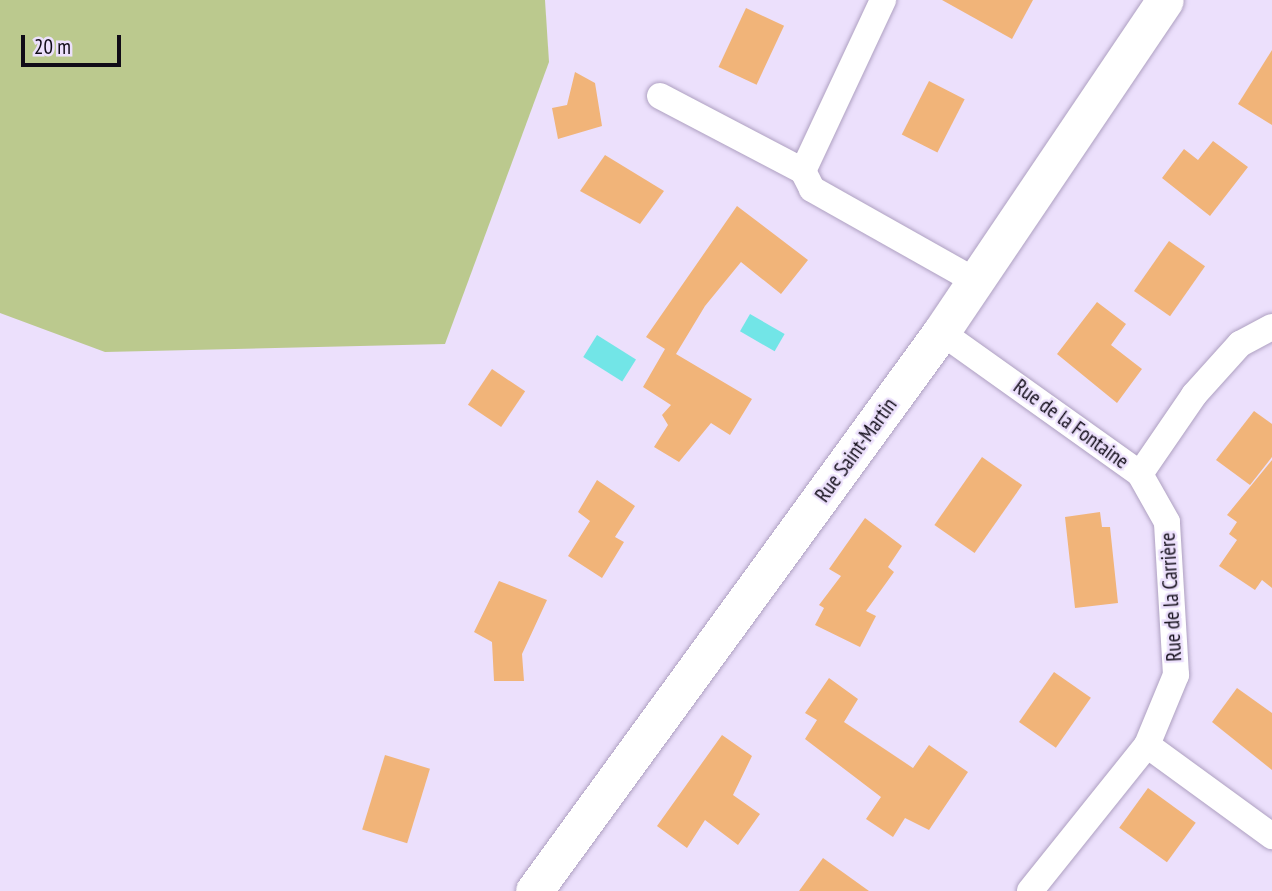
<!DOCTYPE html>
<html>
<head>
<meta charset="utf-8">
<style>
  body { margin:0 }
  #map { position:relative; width:1272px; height:891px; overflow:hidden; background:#ece0fc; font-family:"PT Sans Narrow",sans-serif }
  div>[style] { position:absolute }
  .green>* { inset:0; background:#bbc98e }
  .water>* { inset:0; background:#72e5e7; transform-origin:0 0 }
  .building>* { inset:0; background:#f1b479; transform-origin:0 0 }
  .roads { filter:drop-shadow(0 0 2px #aea0c1) drop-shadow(0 0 2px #aea0c1) }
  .street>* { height:26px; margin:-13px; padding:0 13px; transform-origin:13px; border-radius:13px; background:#fff }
  .secondary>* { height:37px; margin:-18.5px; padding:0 18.5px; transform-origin:18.5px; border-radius:18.5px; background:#fff }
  span { translate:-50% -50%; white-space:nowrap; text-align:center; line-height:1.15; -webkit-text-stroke:5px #ece0fc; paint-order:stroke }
  .street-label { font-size:21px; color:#100b17 }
  .scale { position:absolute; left:21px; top:35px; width:100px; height:32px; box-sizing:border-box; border:4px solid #100b17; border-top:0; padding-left:9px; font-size:21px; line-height:24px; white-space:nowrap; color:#100b17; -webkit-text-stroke:5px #ece0fc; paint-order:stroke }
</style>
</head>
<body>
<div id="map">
  <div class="green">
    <i style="clip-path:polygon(0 0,545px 0,549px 62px,445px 344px,105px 352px,0 313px)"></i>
  </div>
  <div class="water">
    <i style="left:750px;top:314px;width:40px;height:20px;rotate:30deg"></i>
    <i style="left:597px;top:335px;width:46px;height:26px;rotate:32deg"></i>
  </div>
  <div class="building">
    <i style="clip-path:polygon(942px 0,1033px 0,1012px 39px)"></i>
    <i style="left:746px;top:8px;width:42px;height:65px;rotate:25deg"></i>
    <i style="clip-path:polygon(1272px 50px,1272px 125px,1238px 104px)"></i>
    <i style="clip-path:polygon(575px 72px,595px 83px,602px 126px,558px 139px,552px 108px,567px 105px)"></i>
    <i style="left:929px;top:81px;width:40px;height:60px;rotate:27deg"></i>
    <i style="clip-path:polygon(1213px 141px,1248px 167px,1210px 216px,1162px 178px,1184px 149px,1198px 160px)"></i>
    <i style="clip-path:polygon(605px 155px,664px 191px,640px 224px,580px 191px)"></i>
    <i style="clip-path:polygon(737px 206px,808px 260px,781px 294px,741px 262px,705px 306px,676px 354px,752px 399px,730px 435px,711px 423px,679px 462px,654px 447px,668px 425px,662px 415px,671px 405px,643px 387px,665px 349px,646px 337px)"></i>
    <i style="left:1169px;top:241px;width:44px;height:61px;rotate:35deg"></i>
    <i style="clip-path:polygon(1097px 302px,1126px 324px,1111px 345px,1142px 369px,1117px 403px,1057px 354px)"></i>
    <i style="left:492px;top:369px;width:40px;height:43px;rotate:34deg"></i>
    <i style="clip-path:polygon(1254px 411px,1272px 424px,1272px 457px,1250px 485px,1216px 460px)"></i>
    <i style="left:982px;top:457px;width:49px;height:83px;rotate:35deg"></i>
    <i style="clip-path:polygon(1272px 460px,1272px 588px,1262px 580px,1255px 590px,1219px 566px,1237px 540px,1229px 534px,1237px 522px,1227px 515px)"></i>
    <i style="clip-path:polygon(597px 480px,635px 506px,615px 537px,624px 542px,602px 578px,568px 556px,590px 521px,578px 512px)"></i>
    <i style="clip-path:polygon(1100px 512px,1102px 527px,1110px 527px,1118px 603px,1075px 608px,1065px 517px)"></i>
    <i style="clip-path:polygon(865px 518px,902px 546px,888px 567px,894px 572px,866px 611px,876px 616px,860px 647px,815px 625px,824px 608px,819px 605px,841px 576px,829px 569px)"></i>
    <i style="clip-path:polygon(499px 581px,547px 600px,522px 654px,524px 681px,494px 681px,492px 642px,474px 632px)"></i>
    <i style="left:1054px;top:672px;width:45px;height:61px;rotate:35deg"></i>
    <i style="clip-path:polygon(829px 678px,858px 699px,844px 722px,913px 768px,929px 745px,968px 772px,929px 830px,905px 818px,893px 837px,866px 819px,881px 797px,805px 739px,817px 720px,805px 713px)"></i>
    <i style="clip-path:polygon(1237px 688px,1272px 713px,1272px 770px,1212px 722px)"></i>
    <i style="clip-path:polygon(722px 735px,752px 756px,733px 795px,760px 814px,738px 845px,705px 820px,687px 848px,657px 826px)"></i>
    <i style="left:385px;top:755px;width:47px;height:78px;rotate:17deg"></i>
    <i style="left:1148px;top:788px;width:59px;height:49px;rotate:36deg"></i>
    <i style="clip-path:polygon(823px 858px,869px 891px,799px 891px)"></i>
  </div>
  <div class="roads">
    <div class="street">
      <i style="left:660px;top:96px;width:161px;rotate:27.7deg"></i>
      <i style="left:803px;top:171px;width:20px;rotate:63deg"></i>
      <i style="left:812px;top:189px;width:187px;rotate:29.4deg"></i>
      <i style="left:803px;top:171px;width:189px;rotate:-64.9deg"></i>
      <i style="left:941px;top:332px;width:244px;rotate:35.5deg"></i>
      <i style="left:1140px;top:474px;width:96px;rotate:-55.6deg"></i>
      <i style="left:1194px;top:395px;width:69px;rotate:-48deg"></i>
      <i style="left:1240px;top:344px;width:36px;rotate:-28deg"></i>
      <i style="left:1147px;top:745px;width:155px;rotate:36.1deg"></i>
      <i style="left:1030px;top:891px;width:187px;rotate:-51.3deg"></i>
      <i style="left:1147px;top:745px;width:76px;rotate:-67.5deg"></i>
      <i style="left:1176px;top:675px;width:153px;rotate:-93.4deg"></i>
      <i style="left:1167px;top:522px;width:55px;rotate:-119.4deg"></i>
    </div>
    <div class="secondary">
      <i style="left:534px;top:891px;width:691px;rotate:-53.94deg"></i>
      <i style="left:941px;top:332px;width:400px;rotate:-56deg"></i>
    </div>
  </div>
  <div class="street-label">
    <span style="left:1071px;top:424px;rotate:36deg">Rue de la Fontaine</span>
    <span style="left:856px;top:450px;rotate:-54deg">Rue Saint-Martin</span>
    <span style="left:1171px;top:597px;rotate:-93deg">Rue de la Carrière</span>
  </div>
  <div class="scale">20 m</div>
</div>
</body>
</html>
